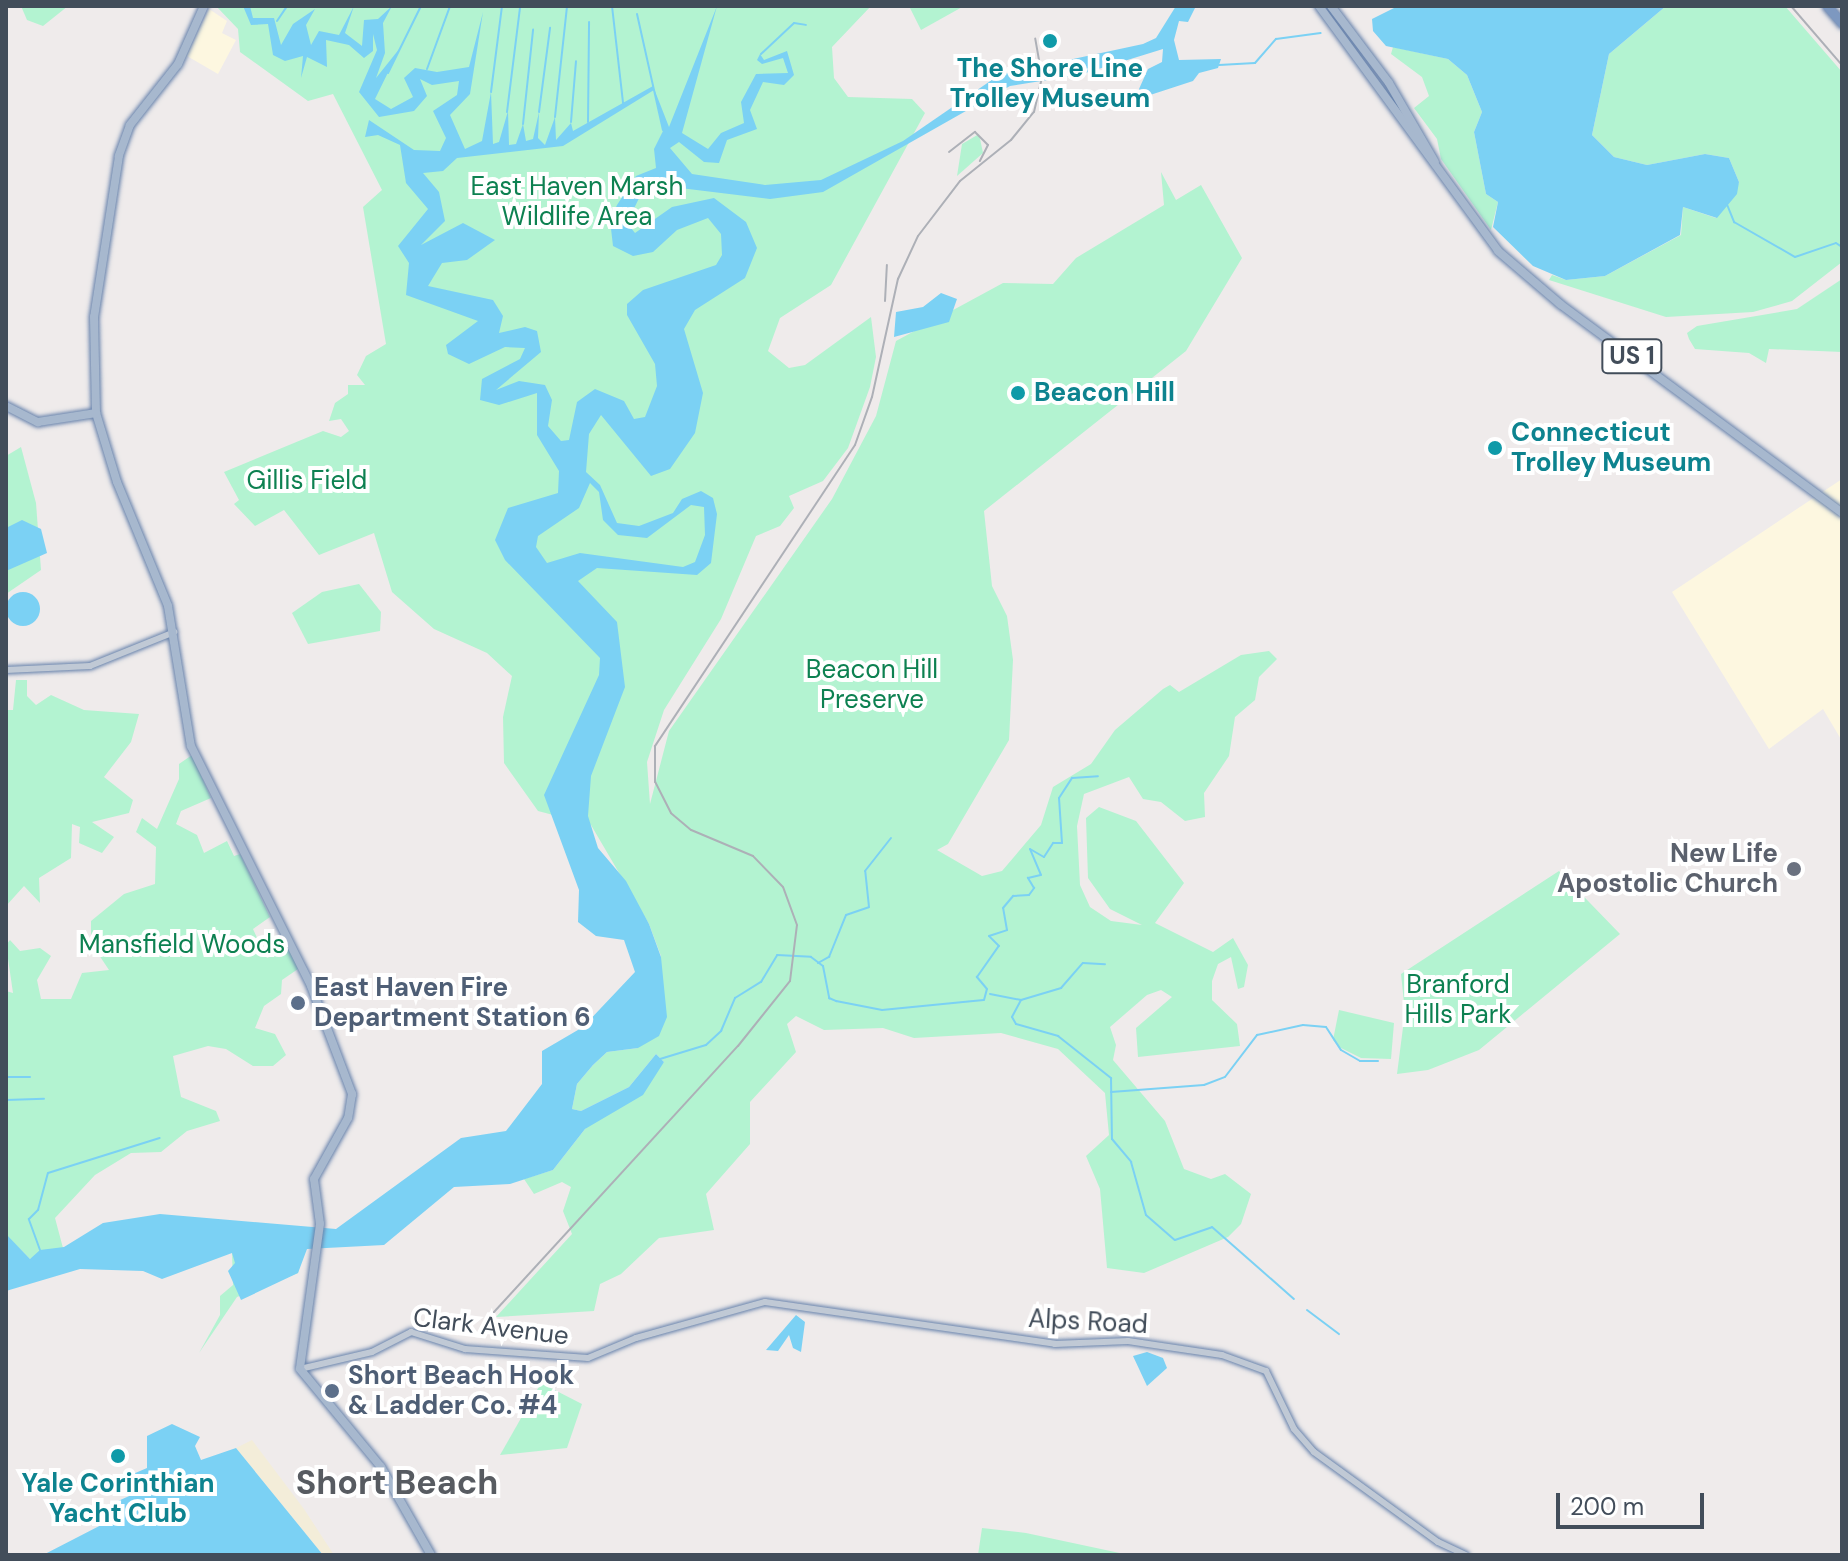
<!DOCTYPE html>
<html>
<head>
<meta charset="utf-8">
<style>
  body { margin:0 }
  #map { position:relative; width:1848px; height:1561px; overflow:hidden; background:#efebeb; font-family:"DM Sans",sans-serif }
  div>[style] { position:absolute }
  .commercial>* { inset:0; background:#fdf7e0 }
  .green>* { inset:0; background:#b3f3d1 }
  .sand>* { inset:0; background:#f3edd9 }
  .water>* { inset:0; background:#7bd1f4 }
  .round { border-radius:50% }
  .stream>* { height:2px; margin:-1px; padding:0 1px; transform-origin:1px; border-radius:1px; background:#7bd1f4 }
  .roads { filter:drop-shadow(0 0 2px #6883ac) drop-shadow(0 0 2px #6883ac) }
  .minor>* { height:6px; margin:-3px; padding:0 3px; transform-origin:3px; border-radius:3px; background:#c0c9d5 }
  .major>* { height:8px; margin:-4px; padding:0 4px; transform-origin:4px; border-radius:4px; background:#a7b8ce }
  .highway>* { height:9px; margin:-4.5px; padding:0 4.5px; transform-origin:4.5px; border-radius:4.5px; background:#7d98c0 }
  .tram>* { height:2px; margin:-1px; padding:0 1px; transform-origin:1px; border-radius:1px; background:#adb0b7 }
  .rail>* { height:2px; margin:-1px; padding:0 1px; transform-origin:1px; border-radius:1px; background:#adb0b7 }
  .dots>* { width:22px; height:22px; translate:-50% -50%; box-sizing:border-box; border:4px solid #fff; border-radius:50% }
  span { translate:-50% -50%; white-space:nowrap; text-align:center; line-height:1.15; -webkit-text-stroke:8px #fff; paint-order:stroke }
  .shield-label span { padding:2px 6px; background:#fff; border:2px solid; border-radius:6px; -webkit-text-stroke-width:0 }
  .shield-label { font-size:24px; color:#424d5a; font-weight:700 }
  .culture-label { font-size:26px; color:#0d838f; font-weight:700 }
  .left { translate:0 -50%; text-align:left }
  .park-label { font-size:26px; color:#0d8151 }
  .worship-label { font-size:26px; color:#5b616d; font-weight:700 }
  .right { translate:-100% -50%; text-align:right }
  .service-label { font-size:26px; color:#4e5e75; font-weight:700 }
  .street-label { font-size:26px; color:#424d5a }
  .district-label { font-size:34px; color:#575b61; font-weight:700 }
  .frame { position:absolute; inset:0; border:8px solid #424d5a; pointer-events:none }
  .scale { position:absolute; left:1556px; top:1493px; width:148px; height:36px; box-sizing:border-box; border:4px solid #424d5a; border-top:0; padding-left:10px; font-size:24px; line-height:28px; white-space:nowrap; color:#424d5a; -webkit-text-stroke:6px #fff; paint-order:stroke }
</style>
</head>
<body>
<div id="map">
  <div class="commercial">
    <i style="clip-path:polygon(209px 9px,227px 21px,222px 33px,236px 40px,218px 74px,187px 56px)"></i>
    <i style="clip-path:polygon(1842px 479px,1842px 741px,1823px 709px,1769px 749px,1672px 592px)"></i>
  </div>
  <div class="green">
    <i style="clip-path:polygon(21px 6px,68px 6px,43px 26px,27px 20px)"></i>
    <i style="clip-path:polygon(216px 6px,871px 6px,832px 47px,834px 78px,848px 97px,912px 99px,925px 113px,831px 285px,780px 318px,768px 351px,789px 368px,805px 365px,871px 317px,876px 357px,870px 387px,848px 448px,823px 481px,789px 496px,794px 508px,780px 526px,756px 536px,721px 619px,664px 710px,647px 762px,650px 804px,669px 731px,832px 499px,876px 416px,896px 341px,1003px 283px,1053px 284px,1076px 258px,1164px 205px,1161px 172px,1176px 200px,1201px 185px,1242px 258px,1186px 351px,984px 511px,992px 586px,1007px 616px,1013px 660px,1009px 740px,948px 844px,937px 850px,982px 876px,1002px 871px,1041px 825px,1053px 787px,1091px 764px,1115px 730px,1163px 689px,1170px 685px,1179px 692px,1241px 655px,1269px 651px,1277px 659px,1259px 677px,1255px 700px,1235px 717px,1229px 756px,1204px 793px,1205px 817px,1185px 821px,1161px 802px,1143px 799px,1129px 777px,1084px 794px,1077px 826px,1080px 885px,1090px 907px,1111px 921px,1142px 925px,1110px 909px,1088px 878px,1086px 818px,1099px 807px,1136px 821px,1184px 883px,1155px 923px,1213px 952px,1233px 938px,1248px 965px,1244px 987px,1238px 989px,1231px 957px,1218px 964px,1212px 981px,1212px 1000px,1237px 1024px,1240px 1046px,1138px 1057px,1136px 1028px,1172px 997px,1161px 990px,1147px 995px,1110px 1027px,1116px 1045px,1113px 1060px,1165px 1121px,1184px 1169px,1211px 1179px,1225px 1174px,1251px 1194px,1241px 1224px,1228px 1237px,1144px 1273px,1107px 1268px,1100px 1189px,1086px 1156px,1109px 1135px,1105px 1093px,1058px 1049px,1001px 1033px,914px 1038px,883px 1028px,824px 1030px,796px 1016px,787px 1024px,796px 1052px,750px 1102px,750px 1144px,706px 1194px,714px 1230px,659px 1238px,621px 1274px,600px 1284px,594px 1311px,496px 1317px,572px 1234px,563px 1211px,571px 1187px,562px 1182px,534px 1194px,524px 1179px,553px 1170px,585px 1129px,664px 1062px,656px 1054px,629px 1087px,581px 1111px,572px 1109px,577px 1084px,593px 1065px,607px 1052px,638px 1048px,661px 956px,649px 924px,591px 825px,538px 811px,504px 763px,503px 717px,512px 676px,487px 653px,434px 629px,392px 592px,374px 533px,319px 555px,284px 510px,255px 526px,234px 504px,239px 500px,224px 472px,323px 431px,341px 437px,349px 431px,341px 419px,329px 421px,335px 403px,348px 394px,348px 385px,365px 385px,357px 375px,366px 356px,386px 344px,363px 207px,382px 190px,333px 94px,308px 101px,240px 52px,238px 29px)"></i>
    <i style="clip-path:polygon(909px 6px,964px 6px,921px 30px)"></i>
    <i style="clip-path:polygon(1666px 6px,1785px 6px,1842px 72px,1842px 262px,1792px 301px,1753px 312px,1666px 317px,1549px 280px,1552px 275px,1566px 280px,1605px 276px,1681px 235px,1683px 207px,1716px 218px,1734px 194px,1739px 182px,1729px 158px,1705px 154px,1647px 165px,1614px 157px,1592px 135px,1609px 54px)"></i>
    <i style="clip-path:polygon(1393px 47px,1448px 59px,1467px 75px,1482px 112px,1474px 132px,1486px 194px,1498px 202px,1491px 230px,1441px 159px,1437px 139px,1414px 108px,1429px 96px,1422px 77px,1391px 54px)"></i>
    <i style="clip-path:polygon(979px 134px,983px 153px,957px 176px,962px 144px)"></i>
    <i style="clip-path:polygon(1842px 279px,1842px 352px,1769px 349px,1766px 363px,1749px 353px,1695px 349px,1689px 339px,1687px 333px,1697px 326px,1797px 309px)"></i>
    <i style="clip-path:polygon(21px 447px,36px 503px,41px 570px,6px 594px,6px 456px)"></i>
    <i style="clip-path:polygon(359px 584px,381px 612px,380px 631px,308px 644px,292px 613px,322px 592px)"></i>
    <i style="clip-path:polygon(16px 680px,27px 680px,27px 696px,36px 705px,51px 695px,84px 710px,139px 714px,131px 742px,104px 777px,133px 800px,129px 813px,92px 822px,114px 837px,102px 853px,79px 843px,80px 827px,72px 824px,71px 858px,39px 878px,40px 903px,24px 886px,6px 906px,6px 710px,13px 710px)"></i>
    <i style="clip-path:polygon(192px 755px,211px 798px,181px 811px,176px 824px,197px 835px,204px 853px,227px 841px,234px 856px,240px 854px,270px 917px,253px 929px,259px 942px,249px 949px,268px 958px,284px 936px,298px 969px,282px 980px,281px 994px,264px 1006px,255px 1028px,275px 1034px,286px 1055px,273px 1066px,253px 1066px,226px 1049px,208px 1046px,173px 1056px,181px 1097px,216px 1111px,220px 1121px,187px 1131px,161px 1152px,131px 1153px,95px 1175px,55px 1218px,63px 1248px,30px 1259px,6px 1235px,6px 991px,13px 993px,6px 945px,10px 940px,20px 951px,40px 948px,51px 956px,37px 980px,41px 999px,71px 999px,82px 973px,109px 970px,91px 943px,91px 921px,124px 894px,155px 884px,156px 847px,136px 832px,142px 818px,157px 829px,179px 779px,179px 764px)"></i>
    <i style="clip-path:polygon(1559px 871px,1620px 934px,1479px 1050px,1428px 1070px,1397px 1074px,1405px 1012px,1401px 974px)"></i>
    <i style="clip-path:polygon(1339px 1010px,1394px 1023px,1391px 1059px,1361px 1058px,1339px 1047px,1333px 1040px)"></i>
    <i style="clip-path:polygon(232px 1253px,302px 1258px,298px 1273px,237px 1297px,199px 1353px,220px 1315px,220px 1296px,233px 1285px)"></i>
    <i style="clip-path:polygon(541px 1383px,582px 1404px,567px 1448px,500px 1455px)"></i>
    <i style="clip-path:polygon(982px 1528px,1026px 1533px,1129px 1555px,978px 1555px)"></i>
  </div>
  <div class="sand">
    <i style="clip-path:polygon(252px 1440px,304px 1509px,334px 1555px,323px 1555px,236px 1448px)"></i>
  </div>
  <div class="water">
    <i style="clip-path:polygon(evenodd,243px 6px,250px 6px,253px 18px,274px 18px,281px 45px,293px 24px,315px 9px,306px 25px,311px 45px,319px 31px,339px 35px,354px 6px,345px 33px,362px 46px,364px 20px,378px 19px,392px 6px,383px 23px,385px 53px,376px 78px,400px 48px,375px 99px,391px 109px,413px 97px,404px 78px,415px 68px,437px 72px,469px 67px,483px 12px,470px 94px,450px 115px,465px 149px,482px 141px,491px 92px,493px 144px,499px 142px,508px 111px,509px 145px,516px 144px,523px 124px,526px 141px,533px 139px,539px 112px,538px 138px,545px 145px,555px 117px,556px 140px,571px 123px,573px 131px,653px 86px,669px 127px,717px 6px,682px 133px,708px 149px,721px 133px,744px 123px,741px 102px,756px 74px,788px 73px,783px 58px,762px 64px,757px 60px,760px 54px,764px 60px,787px 51px,794px 75px,784px 85px,763px 82px,750px 110px,757px 129px,727px 140px,719px 163px,704px 162px,679px 142px,670px 148px,692px 174px,765px 185px,821px 180px,903px 141px,999px 75px,1143px 44px,1156px 38px,1176px 6px,1196px 6px,1188px 22px,1179px 21px,1174px 40px,1179px 60px,1221px 59px,1218px 68px,1199px 73px,1193px 81px,1144px 97px,1139px 89px,1148px 69px,1162px 62px,1163px 49px,1079px 75px,1010px 86px,823px 192px,770px 199px,672px 187px,642px 192px,627px 223px,635px 233px,672px 207px,714px 198px,746px 222px,757px 248px,745px 278px,695px 310px,684px 329px,703px 393px,695px 433px,670px 469px,651px 476px,601px 415px,589px 434px,586px 472px,600px 485px,617px 523px,639px 526px,673px 513px,682px 499px,701px 491px,713px 498px,717px 514px,711px 563px,697px 575px,597px 568px,578px 581px,617px 622px,625px 687px,591px 776px,588px 816px,598px 848px,626px 881px,649px 924px,661px 957px,667px 1017px,659px 1036px,638px 1048px,607px 1052px,593px 1065px,577px 1084px,572px 1109px,581px 1111px,629px 1087px,656px 1054px,664px 1062px,643px 1095px,585px 1129px,553px 1170px,510px 1184px,454px 1187px,384px 1245px,307px 1249px,298px 1273px,241px 1300px,228px 1271px,235px 1263px,232px 1253px,162px 1279px,143px 1271px,80px 1269px,6px 1291px,6px 1234px,30px 1259px,40px 1250px,64px 1247px,103px 1223px,160px 1214px,336px 1229px,461px 1138px,506px 1131px,542px 1084px,542px 1051px,583px 1027px,635px 972px,624px 940px,596px 936px,578px 922px,579px 890px,544px 795px,599px 675px,600px 658px,505px 560px,495px 540px,508px 508px,558px 493px,559px 471px,537px 435px,537px 393px,499px 405px,480px 400px,482px 379px,520px 359px,525px 348px,505px 347px,469px 364px,448px 354px,446px 345px,478px 321px,406px 295px,409px 263px,398px 246px,428px 209px,406px 183px,400px 145px,378px 135px,365px 137px,369px 120px,414px 150px,440px 151px,446px 138px,433px 111px,457px 95px,459px 81px,432px 85px,420px 79px,427px 96px,414px 111px,379px 117px,359px 92px,377px 50px,373px 34px,373px 51px,364px 58px,349px 45px,326px 40px,327px 67px,307px 57px,301px 78px,303px 56px,285px 61px,273px 55px,268px 24px,251px 25px,243px 6px,654px 90px,663px 131px,654px 149px,656px 168px,636px 176px,617px 205px,610px 220px,613px 246px,633px 256px,653px 252px,677px 230px,708px 218px,721px 234px,722px 255px,716px 265px,643px 290px,627px 304px,627px 315px,655px 364px,657px 386px,645px 417px,634px 419px,624px 401px,595px 389px,577px 402px,569px 440px,561px 441px,548px 426px,552px 400px,545px 385px,519px 381px,496px 390px,541px 352px,537px 331px,525px 327px,499px 333px,503px 316px,493px 300px,428px 286px,442px 263px,467px 260px,495px 240px,463px 223px,421px 245px,445px 221px,439px 192px,423px 173px,443px 171px,457px 158px,563px 146px,654px 90px,243px 6px,590px 483px,599px 492px,603px 520px,618px 535px,647px 538px,691px 505px,704px 507px,705px 535px,695px 562px,683px 567px,580px 553px,547px 563px,536px 547px,538px 536px,579px 508px,590px 483px)"></i>
    <i style="clip-path:polygon(1398px 6px,1666px 6px,1609px 54px,1592px 135px,1614px 157px,1647px 165px,1705px 154px,1729px 158px,1739px 182px,1737px 194px,1717px 218px,1683px 207px,1680px 235px,1605px 276px,1566px 280px,1533px 266px,1493px 227px,1498px 202px,1486px 194px,1474px 132px,1482px 112px,1467px 75px,1448px 59px,1386px 46px,1373px 31px,1372px 19px)"></i>
    <i style="clip-path:polygon(941px 293px,957px 299px,949px 322px,894px 337px,896px 312px,923px 307px)"></i>
    <i style="clip-path:polygon(22px 520px,41px 529px,47px 553px,6px 571px,6px 528px)"></i>
    <i class="round" style="left:6px;top:592px;width:34px;height:34px"></i>
    <i style="clip-path:polygon(796px 1315px,805px 1322px,801px 1352px,793px 1348px,789px 1335px,778px 1351px,766px 1350px)"></i>
    <i style="clip-path:polygon(1147px 1352px,1163px 1358px,1167px 1368px,1147px 1386px,1133px 1356px)"></i>
    <i style="clip-path:polygon(172px 1424px,200px 1437px,195px 1446px,201px 1460px,236px 1448px,323px 1555px,43px 1555px,109px 1521px,118px 1501px,136px 1493px,133px 1474px,147px 1468px,147px 1436px)"></i>
  </div>
  <div class="stream">
    <i style="left:612px;top:6px;width:98px;rotate:83.5deg"></i>
    <i style="left:637px;top:14px;width:119px;rotate:77.4deg"></i>
    <i style="left:277px;top:21px;width:18px;rotate:-56deg"></i>
    <i style="left:761px;top:54px;width:45px;rotate:-43.2deg"></i>
    <i style="left:794px;top:23px;width:12px;rotate:9deg"></i>
    <i style="left:1219px;top:65px;width:36px;rotate:-3deg"></i>
    <i style="left:1255px;top:63px;width:32px;rotate:-49deg"></i>
    <i style="left:1276px;top:39px;width:45px;rotate:-7.6deg"></i>
    <i style="left:427px;top:69px;width:67px;rotate:-69.9deg"></i>
    <i style="left:388px;top:73px;width:75px;rotate:-63.8deg"></i>
    <i style="left:491px;top:92px;width:87px;rotate:-82.7deg"></i>
    <i style="left:507px;top:112px;width:105px;rotate:-82.9deg"></i>
    <i style="left:539px;top:112px;width:85px;rotate:-82.5deg"></i>
    <i style="left:555px;top:117px;width:112px;rotate:-83.8deg"></i>
    <i style="left:571px;top:122px;width:61px;rotate:-85.3deg"></i>
    <i style="left:588px;top:122px;width:100px;rotate:-89.4deg"></i>
    <i style="left:523px;top:124px;width:95px;rotate:-83.9deg"></i>
    <i style="left:1726px;top:202px;width:22px;rotate:68deg"></i>
    <i style="left:1734px;top:222px;width:70px;rotate:29.8deg"></i>
    <i style="left:1795px;top:257px;width:43px;rotate:-18.9deg"></i>
    <i style="left:1836px;top:243px;width:7px;rotate:34deg"></i>
    <i style="left:818px;top:963px;width:13px;rotate:-29deg"></i>
    <i style="left:829px;top:957px;width:45px;rotate:-68deg"></i>
    <i style="left:846px;top:915px;width:24px;rotate:-19deg"></i>
    <i style="left:869px;top:907px;width:36px;rotate:-96deg"></i>
    <i style="left:865px;top:871px;width:42px;rotate:-51.8deg"></i>
    <i style="left:990px;top:994px;width:32px;rotate:11deg"></i>
    <i style="left:1021px;top:1000px;width:19px;rotate:118deg"></i>
    <i style="left:1012px;top:1017px;width:8px;rotate:60deg"></i>
    <i style="left:1016px;top:1024px;width:44px;rotate:15.9deg"></i>
    <i style="left:1058px;top:1036px;width:68px;rotate:38.4deg"></i>
    <i style="left:1111px;top:1078px;width:61px;rotate:89.1deg"></i>
    <i style="left:1112px;top:1139px;width:30px;rotate:50deg"></i>
    <i style="left:1131px;top:1162px;width:55px;rotate:74.2deg"></i>
    <i style="left:1146px;top:1215px;width:38px;rotate:41deg"></i>
    <i style="left:1175px;top:1240px;width:39px;rotate:-19deg"></i>
    <i style="left:1212px;top:1227px;width:109px;rotate:41.3deg"></i>
    <i style="left:1021px;top:1000px;width:42px;rotate:-16.7deg"></i>
    <i style="left:1061px;top:988px;width:33px;rotate:-49deg"></i>
    <i style="left:1083px;top:963px;width:22px;rotate:3deg"></i>
    <i style="left:660px;top:1059px;width:48px;rotate:-16.9deg"></i>
    <i style="left:706px;top:1045px;width:21px;rotate:-43deg"></i>
    <i style="left:721px;top:1031px;width:36px;rotate:-67deg"></i>
    <i style="left:735px;top:998px;width:31px;rotate:-32deg"></i>
    <i style="left:761px;top:982px;width:31px;rotate:-59deg"></i>
    <i style="left:777px;top:955px;width:34px;rotate:3deg"></i>
    <i style="left:811px;top:957px;width:15px;rotate:37deg"></i>
    <i style="left:823px;top:966px;width:33px;rotate:79deg"></i>
    <i style="left:829px;top:998px;width:8px;rotate:23deg"></i>
    <i style="left:836px;top:1001px;width:47px;rotate:11.1deg"></i>
    <i style="left:882px;top:1010px;width:102px;rotate:-5.6deg"></i>
    <i style="left:984px;top:1000px;width:11px;rotate:-75deg"></i>
    <i style="left:987px;top:989px;width:16px;rotate:-130deg"></i>
    <i style="left:977px;top:977px;width:38px;rotate:-55deg"></i>
    <i style="left:999px;top:946px;width:14px;rotate:-135deg"></i>
    <i style="left:989px;top:936px;width:19px;rotate:-18deg"></i>
    <i style="left:1007px;top:930px;width:22px;rotate:-100deg"></i>
    <i style="left:1003px;top:908px;width:16px;rotate:-50deg"></i>
    <i style="left:1013px;top:896px;width:16px;rotate:-4deg"></i>
    <i style="left:1029px;top:895px;width:9px;rotate:-54deg"></i>
    <i style="left:1034px;top:888px;width:12px;rotate:-121deg"></i>
    <i style="left:1028px;top:878px;width:13px;rotate:-13deg"></i>
    <i style="left:1041px;top:875px;width:28px;rotate:-113deg"></i>
    <i style="left:1030px;top:849px;width:16px;rotate:30deg"></i>
    <i style="left:1044px;top:857px;width:17px;rotate:-57deg"></i>
    <i style="left:1053px;top:843px;width:9px"></i>
    <i style="left:1062px;top:843px;width:45px;rotate:-93.8deg"></i>
    <i style="left:1059px;top:798px;width:24px;rotate:-57deg"></i>
    <i style="left:1072px;top:778px;width:26px;rotate:-4deg"></i>
    <i style="left:6px;top:1077px;width:24px"></i>
    <i style="left:1111px;top:1092px;width:93px;rotate:-4.3deg"></i>
    <i style="left:1204px;top:1085px;width:22px;rotate:-21deg"></i>
    <i style="left:1225px;top:1077px;width:53px;rotate:-52.7deg"></i>
    <i style="left:1257px;top:1035px;width:47px;rotate:-12.3deg"></i>
    <i style="left:1303px;top:1025px;width:23px;rotate:5deg"></i>
    <i style="left:1326px;top:1027px;width:27px;rotate:57deg"></i>
    <i style="left:1341px;top:1050px;width:22px;rotate:30deg"></i>
    <i style="left:1360px;top:1061px;width:18px"></i>
    <i style="left:6px;top:1100px;width:38px;rotate:-2deg"></i>
    <i style="left:40px;top:1250px;width:33px;rotate:-110deg"></i>
    <i style="left:29px;top:1219px;width:13px;rotate:-45deg"></i>
    <i style="left:38px;top:1210px;width:38px;rotate:-75deg"></i>
    <i style="left:48px;top:1173px;width:117px;rotate:-17.4deg"></i>
    <i style="left:1307px;top:1310px;width:40px;rotate:37deg"></i>
  </div>
  <div class="roads">
    <div class="minor">
      <i style="left:6px;top:670px;width:84px;rotate:-2.7deg"></i>
      <i style="left:90px;top:666px;width:91px;rotate:-22deg"></i>
      <i style="left:300px;top:1369px;width:74px;rotate:-13.3deg"></i>
      <i style="left:372px;top:1352px;width:44px;rotate:-27.1deg"></i>
      <i style="left:411px;top:1332px;width:57px;rotate:17.5deg"></i>
      <i style="left:465px;top:1349px;width:123px;rotate:4.2deg"></i>
      <i style="left:588px;top:1358px;width:52px;rotate:-22.6deg"></i>
      <i style="left:636px;top:1338px;width:134px;rotate:-15.6deg"></i>
      <i style="left:765px;top:1302px;width:293px;rotate:8.2deg"></i>
      <i style="left:1055px;top:1344px;width:73px;rotate:-2.4deg"></i>
      <i style="left:1128px;top:1341px;width:95px;rotate:8.5deg"></i>
      <i style="left:1222px;top:1355px;width:47px;rotate:20deg"></i>
      <i style="left:1266px;top:1371px;width:64px;rotate:64.2deg"></i>
      <i style="left:1294px;top:1429px;width:30px;rotate:49deg"></i>
      <i style="left:1314px;top:1452px;width:153px;rotate:36deg"></i>
      <i style="left:1438px;top:1542px;width:31px;rotate:25deg"></i>
    </div>
    <div class="major">
      <i style="left:204px;top:6px;width:64px;rotate:114.1deg"></i>
      <i style="left:178px;top:64px;width:78px;rotate:128.2deg"></i>
      <i style="left:130px;top:125px;width:33px;rotate:110deg"></i>
      <i style="left:119px;top:156px;width:163px;rotate:98.8deg"></i>
      <i style="left:94px;top:317px;width:96px;rotate:88.8deg"></i>
      <i style="left:96px;top:413px;width:72px;rotate:73.1deg"></i>
      <i style="left:117px;top:482px;width:134px;rotate:67.6deg"></i>
      <i style="left:168px;top:606px;width:142px;rotate:80.7deg"></i>
      <i style="left:191px;top:746px;width:268px;rotate:63.4deg"></i>
      <i style="left:311px;top:986px;width:116px;rotate:69.2deg"></i>
      <i style="left:352px;top:1094px;width:24px;rotate:99deg"></i>
      <i style="left:348px;top:1118px;width:70px;rotate:119.1deg"></i>
      <i style="left:314px;top:1179px;width:45px;rotate:82.4deg"></i>
      <i style="left:320px;top:1224px;width:146px;rotate:97.9deg"></i>
      <i style="left:300px;top:1369px;width:127px;rotate:50.4deg"></i>
      <i style="left:381px;top:1467px;width:101px;rotate:60.4deg"></i>
      <i style="left:1319px;top:6px;width:303px;rotate:53.8deg"></i>
      <i style="left:1498px;top:251px;width:82px;rotate:40.5deg"></i>
      <i style="left:1560px;top:304px;width:351px;rotate:36.5deg"></i>
      <i style="left:1331px;top:6px;width:96px;rotate:53deg"></i>
      <i style="left:1389px;top:83px;width:91px;rotate:59.8deg"></i>
      <i style="left:6px;top:406px;width:36px;rotate:27deg"></i>
      <i style="left:38px;top:422px;width:59px;rotate:-8.8deg"></i>
    </div>
    <div class="highway">
      <i style="left:1827px;top:6px;width:23px;rotate:49deg"></i>
    </div>
  </div>
  <div class="tram">
    <i style="left:949px;top:152px;width:33px;rotate:-38deg"></i>
    <i style="left:975px;top:132px;width:18px;rotate:45deg"></i>
    <i style="left:988px;top:145px;width:18px;rotate:117deg"></i>
    <i style="left:885px;top:301px;width:36px;rotate:-87deg"></i>
    <i style="left:483px;top:1324px;width:377px;rotate:-47.5deg"></i>
    <i style="left:738px;top:1046px;width:83px;rotate:-51.3deg"></i>
    <i style="left:790px;top:981px;width:56px;rotate:-82.9deg"></i>
    <i style="left:797px;top:925px;width:40px;rotate:-110.2deg"></i>
    <i style="left:783px;top:887px;width:43px;rotate:-134.1deg"></i>
    <i style="left:753px;top:856px;width:67px;rotate:-157.2deg"></i>
    <i style="left:691px;top:830px;width:26px;rotate:-140deg"></i>
    <i style="left:671px;top:813px;width:35px;rotate:-117deg"></i>
    <i style="left:655px;top:782px;width:36px;rotate:-90deg"></i>
    <i style="left:655px;top:746px;width:361px;rotate:-56.4deg"></i>
    <i style="left:855px;top:445px;width:51px;rotate:-70.5deg"></i>
    <i style="left:872px;top:397px;width:121px;rotate:-77.6deg"></i>
    <i style="left:898px;top:279px;width:47px;rotate:-65.1deg"></i>
    <i style="left:918px;top:236px;width:69px;rotate:-52.6deg"></i>
    <i style="left:960px;top:181px;width:65px;rotate:-38.8deg"></i>
    <i style="left:1011px;top:140px;width:36px;rotate:-51deg"></i>
    <i style="left:1034px;top:112px;width:36px;rotate:-77deg"></i>
    <i style="left:1042px;top:77px;width:39px;rotate:-100deg"></i>
  </div>
  <div class="rail">
    <i style="left:1791px;top:6px;width:78px;rotate:49.2deg"></i>
  </div>
  <div class="dots">
    <i style="left:1050px;top:41px;background:#0f9aa8"></i>
    <i style="left:1018px;top:393px;background:#0f9aa8"></i>
    <i style="left:1495px;top:448px;background:#0f9aa8"></i>
    <i style="left:1794px;top:869px;background:#6b7280"></i>
    <i style="left:298px;top:1003px;background:#5c6f8a"></i>
    <i style="left:332px;top:1391px;background:#5c6f8a"></i>
    <i style="left:118px;top:1456px;background:#0f9aa8"></i>
  </div>
  <div class="shield-label">
    <span style="left:1632px;top:356px">US 1</span>
  </div>
  <div class="culture-label">
    <span style="left:1050px;top:84px">The Shore Line<br>Trolley Museum</span>
    <span class="left" style="left:1034px;top:393px">Beacon Hill</span>
    <span class="left" style="left:1511px;top:448px">Connecticut<br>Trolley Museum</span>
    <span style="left:118px;top:1499px">Yale Corinthian<br>Yacht Club</span>
  </div>
  <div class="park-label">
    <span style="left:577px;top:202px">East Haven Marsh<br>Wildlife Area</span>
    <span style="left:307px;top:481px">Gillis Field</span>
    <span style="left:872px;top:685px">Beacon Hill<br>Preserve</span>
    <span style="left:182px;top:945px">Mansfield Woods</span>
    <span style="left:1458px;top:1000px">Branford<br>Hills Park</span>
  </div>
  <div class="worship-label">
    <span class="right" style="left:1778px;top:869px">New Life<br>Apostolic Church</span>
  </div>
  <div class="service-label">
    <span class="left" style="left:314px;top:1003px">East Haven Fire<br>Department Station 6</span>
    <span class="left" style="left:348px;top:1391px">Short Beach Hook<br>&amp; Ladder Co. #4</span>
  </div>
  <div class="street-label">
    <span style="left:1088px;top:1322px;rotate:3deg">Alps Road</span>
    <span style="left:491px;top:1327px;rotate:7deg">Clark Avenue</span>
  </div>
  <div class="district-label">
    <span style="left:397px;top:1483px">Short Beach</span>
  </div>
  <div class="frame"></div>
  <div class="scale">200 m</div>
</div>
</body>
</html>
